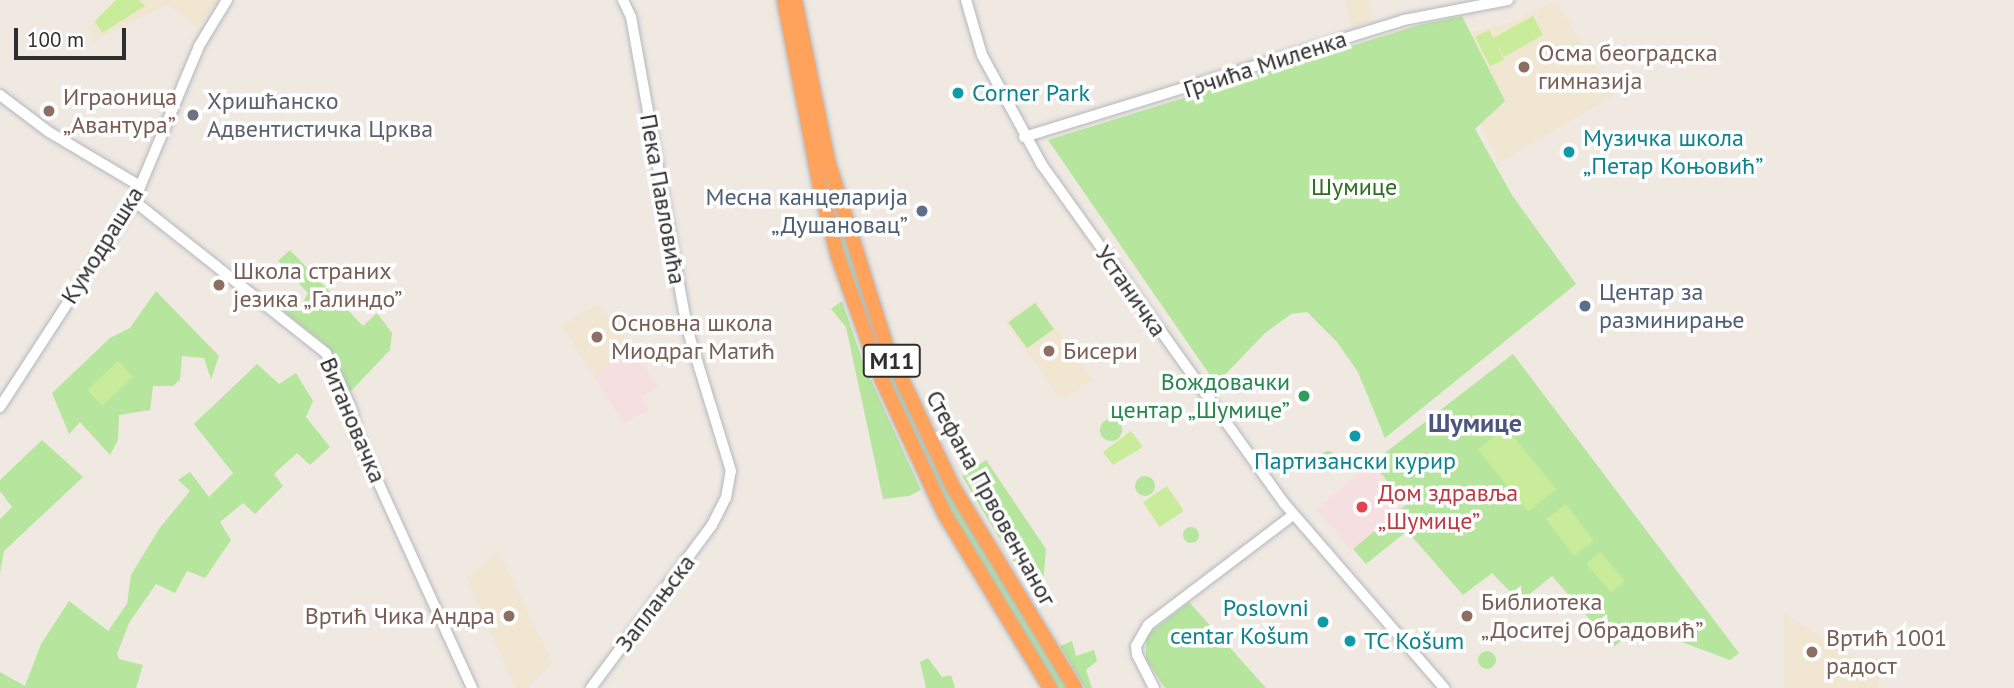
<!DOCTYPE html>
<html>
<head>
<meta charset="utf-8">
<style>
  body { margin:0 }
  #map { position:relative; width:2014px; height:688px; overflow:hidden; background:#efe9e1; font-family:"PT Sans",sans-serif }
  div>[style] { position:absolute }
  .education>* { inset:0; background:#f0e6d1 }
  .medical>* { inset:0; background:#f5dfe0; transform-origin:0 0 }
  .green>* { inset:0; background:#b6e59e; transform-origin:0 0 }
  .round { border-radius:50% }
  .pitch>* { inset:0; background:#c9ec9a; transform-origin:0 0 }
  .roads { filter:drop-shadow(0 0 2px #b4b7c1) drop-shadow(0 0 2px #b4b7c1) }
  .secondary>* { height:10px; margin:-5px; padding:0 5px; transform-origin:5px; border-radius:5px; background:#fff }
  .highway>* { height:14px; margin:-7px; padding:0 7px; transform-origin:7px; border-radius:7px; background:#ffa35c }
  .dots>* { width:19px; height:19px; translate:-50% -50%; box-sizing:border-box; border:4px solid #fff; border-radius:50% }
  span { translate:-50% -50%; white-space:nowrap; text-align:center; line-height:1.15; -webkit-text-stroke:7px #fff; paint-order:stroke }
  .shield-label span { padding:2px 5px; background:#fff; border:2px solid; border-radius:5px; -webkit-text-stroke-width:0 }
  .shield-label { font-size:23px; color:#2e2e2e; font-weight:700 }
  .education-label { font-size:24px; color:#785e54 }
  .left { translate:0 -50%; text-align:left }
  .right { translate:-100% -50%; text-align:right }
  .street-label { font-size:24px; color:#2e2e2e }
  .culture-label { font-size:24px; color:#0d838f }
  .worship-label { font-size:24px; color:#5b616d }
  .park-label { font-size:24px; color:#2c6e1b }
  .service-label { font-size:24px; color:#4e5e75 }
  .leisure-label { font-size:24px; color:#27864d }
  .health-label { font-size:24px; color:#be3a42 }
  .neighbourhood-label { font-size:26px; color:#4d5680; font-weight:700 }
  .scale { position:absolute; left:14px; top:28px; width:112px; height:32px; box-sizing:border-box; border:4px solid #2e2e2e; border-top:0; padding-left:9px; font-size:21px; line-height:24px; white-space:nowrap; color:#2e2e2e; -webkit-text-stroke:5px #fff; paint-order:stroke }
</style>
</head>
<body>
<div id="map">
  <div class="education">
    <i style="clip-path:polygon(115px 0,219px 0,198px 27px,167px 5px,93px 42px,88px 27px)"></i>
    <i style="clip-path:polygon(1345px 0,1368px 0,1373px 22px,1352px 28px)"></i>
    <i style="clip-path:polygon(1556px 1px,1614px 95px,1499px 163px,1439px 40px,1511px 22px)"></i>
    <i style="clip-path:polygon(1035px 300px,1092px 380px,1066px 398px,1060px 398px,1005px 322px)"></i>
    <i style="clip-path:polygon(598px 304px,634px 349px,594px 376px,562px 326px)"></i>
    <i style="clip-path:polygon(499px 552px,552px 663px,527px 688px,515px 688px,466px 577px)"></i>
    <i style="clip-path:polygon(1784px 614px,1881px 672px,1877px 688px,1784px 688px)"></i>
  </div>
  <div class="medical">
    <i style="clip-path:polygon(634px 349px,658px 387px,642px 397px,649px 410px,623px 424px,594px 376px)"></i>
    <i style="left:1372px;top:463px;width:54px;height:72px;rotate:50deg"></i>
  </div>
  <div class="green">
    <i style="clip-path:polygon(1462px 16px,1505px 101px,1475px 129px,1512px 195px,1576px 284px,1385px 438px,1358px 372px,1337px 342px,1307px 312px,1291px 314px,1265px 333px,1216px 384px,1048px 140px,1419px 25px)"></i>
    <i style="clip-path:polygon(820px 162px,876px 335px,916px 427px,952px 498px,1068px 688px,1056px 688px,945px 503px,880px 364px,846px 265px)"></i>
    <i style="clip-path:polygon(290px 250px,363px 326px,377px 313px,392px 333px,390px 350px,348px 394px,326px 345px,282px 310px,302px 304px,308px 293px,278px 261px)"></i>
    <i style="clip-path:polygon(156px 291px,219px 356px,211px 379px,204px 358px,182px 356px,180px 380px,173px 386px,153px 386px,150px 410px,119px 415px,118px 440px,110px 455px,80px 422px,69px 434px,52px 393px,110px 338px,130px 328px)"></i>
    <i style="clip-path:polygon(842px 301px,864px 365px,921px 490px,909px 496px,883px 499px,846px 327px,831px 309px)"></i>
    <i style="left:1035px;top:303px;width:32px;height:33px;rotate:54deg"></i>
    <i style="clip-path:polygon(1513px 354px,1739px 653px,1730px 660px,1639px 626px,1614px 647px,1552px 576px,1520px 602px,1492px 573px,1463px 595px,1407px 531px,1366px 564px,1353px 549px,1407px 504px,1372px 463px)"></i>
    <i style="clip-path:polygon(257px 364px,279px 384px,296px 373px,313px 401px,306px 417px,330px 447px,310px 465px,297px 453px,274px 474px,283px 486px,255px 514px,243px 503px,220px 522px,231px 540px,205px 578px,187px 571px,175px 593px,156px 584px,129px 623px,117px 654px,119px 659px,143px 665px,136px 688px,0 688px,0 672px,25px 686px,41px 644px,69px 601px,108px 631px,127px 604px,131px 575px,159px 529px,190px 491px,178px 480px,190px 472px,209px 497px,233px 473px,194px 424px)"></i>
    <i class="round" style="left:1100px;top:419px;width:22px;height:22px"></i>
    <i style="clip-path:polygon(42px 440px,83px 477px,4px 551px,0 573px,0 519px,12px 507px,0 491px,0 480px)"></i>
    <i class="round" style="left:1319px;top:451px;width:18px;height:18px"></i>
    <i style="clip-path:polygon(986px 460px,1046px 549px,1043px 584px,1031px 591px,962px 476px)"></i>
    <i class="round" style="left:1135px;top:476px;width:20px;height:20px"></i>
    <i class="round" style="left:1183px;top:527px;width:16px;height:16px"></i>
    <i style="clip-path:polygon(1189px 602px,1266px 688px,1165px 688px,1146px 659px,1146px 636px)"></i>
    <i style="clip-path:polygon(1072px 641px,1076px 656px,1094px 650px,1097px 661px,1086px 670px,1092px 688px,1085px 688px,1060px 646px)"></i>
    <i class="round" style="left:1478px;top:651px;width:18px;height:18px"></i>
    <i style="clip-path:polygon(928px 658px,942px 677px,951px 675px,955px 688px,926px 688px,920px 662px)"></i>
  </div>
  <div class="pitch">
    <i style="clip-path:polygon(116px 0,139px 0,145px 6px,102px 33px,95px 21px)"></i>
    <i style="clip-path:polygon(1533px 16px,1543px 35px,1504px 57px,1495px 42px,1504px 60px,1490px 66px,1475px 37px,1489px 30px,1493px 38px)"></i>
    <i style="left:118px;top:361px;width:22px;height:42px;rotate:47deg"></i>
    <i style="left:1506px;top:427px;width:80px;height:36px;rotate:51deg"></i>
    <i style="clip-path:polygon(1131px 431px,1143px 447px,1113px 465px,1103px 452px)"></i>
    <i style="left:1167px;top:486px;width:30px;height:29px;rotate:56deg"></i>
    <i style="left:1566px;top:504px;width:46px;height:25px;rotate:53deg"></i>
    <i style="left:1600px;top:552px;width:38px;height:18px;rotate:49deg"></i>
  </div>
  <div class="roads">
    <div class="secondary">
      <i style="left:966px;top:0;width:57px;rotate:73.8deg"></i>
      <i style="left:982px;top:55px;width:125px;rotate:61.4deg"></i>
      <i style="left:1042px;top:165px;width:416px;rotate:54.4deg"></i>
      <i style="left:1284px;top:503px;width:245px;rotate:49.1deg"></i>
      <i style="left:0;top:95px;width:61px;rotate:37.1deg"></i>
      <i style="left:49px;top:132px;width:106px;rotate:30.7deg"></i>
      <i style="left:1024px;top:137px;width:398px;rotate:-17.1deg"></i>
      <i style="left:1404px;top:20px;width:106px;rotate:-10.9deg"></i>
      <i style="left:134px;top:201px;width:245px;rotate:38.4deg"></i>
      <i style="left:326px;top:353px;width:60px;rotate:65.6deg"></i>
      <i style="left:351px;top:408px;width:33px;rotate:76deg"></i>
      <i style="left:359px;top:440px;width:273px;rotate:65.5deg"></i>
      <i style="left:0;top:407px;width:246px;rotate:-57deg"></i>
      <i style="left:134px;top:201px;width:168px;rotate:-67.2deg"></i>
      <i style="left:199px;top:46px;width:54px;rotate:-58.7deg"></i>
      <i style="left:591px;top:688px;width:203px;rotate:-53.4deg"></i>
      <i style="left:712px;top:525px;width:30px;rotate:-63deg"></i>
      <i style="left:726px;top:498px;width:27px;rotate:-80deg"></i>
      <i style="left:731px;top:471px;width:150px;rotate:-107.1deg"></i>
      <i style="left:687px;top:328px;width:316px;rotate:-100.2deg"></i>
      <i style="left:631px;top:17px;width:19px;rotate:-115deg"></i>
      <i style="left:1154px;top:688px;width:37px;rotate:-117deg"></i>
      <i style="left:1137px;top:655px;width:9px;rotate:-96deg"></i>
      <i style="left:1136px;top:646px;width:24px;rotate:-60deg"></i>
      <i style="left:1148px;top:625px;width:182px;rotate:-37.2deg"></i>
    </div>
    <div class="highway">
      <i style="left:784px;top:0;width:190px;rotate:79.1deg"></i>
      <i style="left:820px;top:187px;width:72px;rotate:75.6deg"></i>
      <i style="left:838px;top:257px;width:131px;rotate:70.3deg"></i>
      <i style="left:882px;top:380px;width:147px;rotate:65deg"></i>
      <i style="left:944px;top:513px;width:205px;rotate:58.8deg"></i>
      <i style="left:795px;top:0;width:164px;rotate:78.4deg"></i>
      <i style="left:828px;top:161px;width:196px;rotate:72.5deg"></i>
      <i style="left:887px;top:348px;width:154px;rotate:64.6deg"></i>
      <i style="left:953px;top:487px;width:235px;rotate:58.7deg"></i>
    </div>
  </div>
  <div class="dots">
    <i style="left:1524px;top:67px;background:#8d6e63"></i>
    <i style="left:958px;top:93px;background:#0f9aa8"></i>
    <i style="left:49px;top:111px;background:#8d6e63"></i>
    <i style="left:193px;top:115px;background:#6b7280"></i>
    <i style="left:1569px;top:152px;background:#0f9aa8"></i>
    <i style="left:922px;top:211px;background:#5c6f8a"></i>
    <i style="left:219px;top:285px;background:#8d6e63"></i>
    <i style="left:1585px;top:306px;background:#5c6f8a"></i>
    <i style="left:597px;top:337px;background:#8d6e63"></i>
    <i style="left:1049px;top:351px;background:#8d6e63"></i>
    <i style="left:1304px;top:396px;background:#2e9e5b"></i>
    <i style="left:1355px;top:436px;background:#0f9aa8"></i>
    <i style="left:1362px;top:507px;background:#e0444e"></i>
    <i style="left:509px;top:616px;background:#8d6e63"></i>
    <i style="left:1467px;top:616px;background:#8d6e63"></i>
    <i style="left:1323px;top:622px;background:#0f9aa8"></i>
    <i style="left:1350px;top:641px;background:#0f9aa8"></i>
    <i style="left:1812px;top:652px;background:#8d6e63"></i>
  </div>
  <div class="shield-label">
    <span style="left:892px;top:361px">M11</span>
  </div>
  <div class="education-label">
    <span class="left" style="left:1538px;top:67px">Осма београдска<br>гимназија</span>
    <span class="left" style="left:63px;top:111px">Играоница<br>„Авантура”</span>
    <span class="left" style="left:233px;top:285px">Школа страних<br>језика „Галиндо”</span>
    <span class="left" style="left:611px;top:337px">Основна школа<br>Миодраг Матић</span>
    <span class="left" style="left:1063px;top:351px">Бисери</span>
    <span class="left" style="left:1481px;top:616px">Библиотека<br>„Доситеј Обрадовић”</span>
    <span class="right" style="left:495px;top:616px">Вртић Чика Андра</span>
    <span class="left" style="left:1826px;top:652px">Вртић 1001<br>радост</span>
  </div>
  <div class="street-label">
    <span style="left:1265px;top:64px;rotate:-18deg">Грчића Миленка</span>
    <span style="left:663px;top:199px;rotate:80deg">Пека Павловића</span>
    <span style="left:102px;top:245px;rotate:-58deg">Кумодрашка</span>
    <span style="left:1131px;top:291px;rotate:55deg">Устаничка</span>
    <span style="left:353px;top:420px;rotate:67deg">Витановачка</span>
    <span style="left:991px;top:498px;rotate:61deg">Стефана Првовенчаног</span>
    <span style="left:655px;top:603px;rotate:-53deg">Заплањска</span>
  </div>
  <div class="culture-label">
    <span class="left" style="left:972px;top:93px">Corner Park</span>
    <span class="left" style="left:1583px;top:152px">Музичка школа<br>„Петар Коњовић”</span>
    <span style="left:1355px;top:461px">Партизански курир</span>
    <span class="right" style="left:1309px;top:622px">Poslovni<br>centar Košum</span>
    <span class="left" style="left:1364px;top:641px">TC Košum</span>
  </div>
  <div class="worship-label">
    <span class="left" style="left:207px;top:115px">Хришћанско<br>Адвентистичка Црква</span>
  </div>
  <div class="park-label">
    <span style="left:1354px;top:187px">Шумице</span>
  </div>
  <div class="service-label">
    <span class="right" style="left:908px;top:211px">Месна канцеларија<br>„Душановац”</span>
    <span class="left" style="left:1599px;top:306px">Центар за<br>разминирање</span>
  </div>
  <div class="leisure-label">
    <span class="right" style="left:1290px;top:396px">Вождовачки<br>центар „Шумице”</span>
  </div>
  <div class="health-label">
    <span class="left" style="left:1378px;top:507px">Дом здравља<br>„Шумице”</span>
  </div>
  <div class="neighbourhood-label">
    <span style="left:1475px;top:423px">Шумице</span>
  </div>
  <div class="scale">100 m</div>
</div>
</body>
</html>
